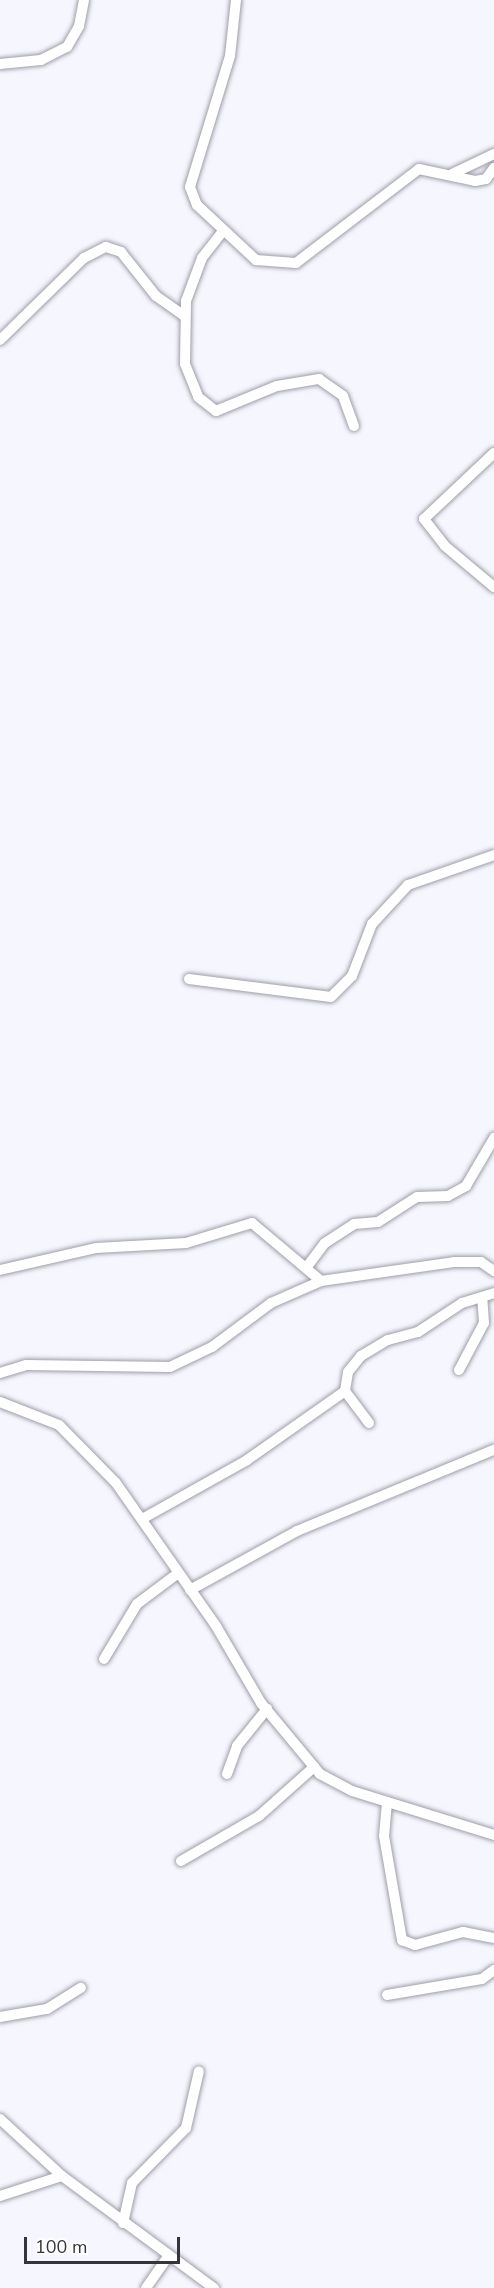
<!DOCTYPE html>
<html>
<head>
<meta charset="utf-8">
<style>
  body { margin:0 }
  #map { position:relative; width:494px; height:2288px; overflow:hidden; background:#f6f6fe; font-family:"Nunito Sans",sans-serif }
  div>[style] { position:absolute }
  .roads { filter:drop-shadow(0 0 2px #9e9ea8) drop-shadow(0 0 2px #9e9ea8) }
  .minor>* { height:10px; margin:-5px; padding:0 5px; transform-origin:5px; border-radius:5px; background:#fff }
  span { translate:-50% -50%; white-space:nowrap; text-align:center; line-height:1.15; -webkit-text-stroke:4.5px #fff; paint-order:stroke }
  .scale { position:absolute; left:24px; top:2237px; width:156px; height:27px; box-sizing:border-box; border:3px solid #353539; border-top:0; padding-left:8px; font-size:18px; line-height:21px; white-space:nowrap; color:#353539; -webkit-text-stroke:4px #fff; paint-order:stroke }
</style>
</head>
<body>
<div id="map">
  <div class="roads">
    <div class="minor">
      <i style="left:236px;top:0;width:56px;rotate:96.1deg"></i>
      <i style="left:230px;top:56px;width:137px;rotate:107deg"></i>
      <i style="left:190px;top:187px;width:19px;rotate:69deg"></i>
      <i style="left:197px;top:205px;width:81px;rotate:43deg"></i>
      <i style="left:256px;top:260px;width:40px;rotate:4.3deg"></i>
      <i style="left:296px;top:263px;width:155px;rotate:-37.4deg"></i>
      <i style="left:419px;top:169px;width:57px;rotate:12.1deg"></i>
      <i style="left:475px;top:181px;width:11px;rotate:-10deg"></i>
      <i style="left:486px;top:179px;width:14px;rotate:-54deg"></i>
      <i style="left:0;top:64px;width:41px;rotate:-5.6deg"></i>
      <i style="left:41px;top:60px;width:29px;rotate:-27deg"></i>
      <i style="left:67px;top:47px;width:24px;rotate:-60deg"></i>
      <i style="left:79px;top:26px;width:26px;rotate:-79deg"></i>
      <i style="left:452px;top:174px;width:47px;rotate:-25.5deg"></i>
      <i style="left:223px;top:231px;width:34px;rotate:128deg"></i>
      <i style="left:202px;top:258px;width:46px;rotate:110.4deg"></i>
      <i style="left:186px;top:301px;width:63px;rotate:90.9deg"></i>
      <i style="left:185px;top:364px;width:35px;rotate:68deg"></i>
      <i style="left:198px;top:397px;width:23px;rotate:38deg"></i>
      <i style="left:216px;top:411px;width:66px;rotate:-22.3deg"></i>
      <i style="left:277px;top:386px;width:43px;rotate:-9.5deg"></i>
      <i style="left:319px;top:379px;width:29px;rotate:35deg"></i>
      <i style="left:343px;top:396px;width:32px;rotate:70deg"></i>
      <i style="left:0;top:340px;width:117px;rotate:-44.3deg"></i>
      <i style="left:84px;top:258px;width:25px;rotate:-27deg"></i>
      <i style="left:106px;top:247px;width:16px;rotate:18deg"></i>
      <i style="left:121px;top:252px;width:56px;rotate:51.5deg"></i>
      <i style="left:156px;top:296px;width:35px;rotate:35deg"></i>
      <i style="left:494px;top:453px;width:96px;rotate:136.7deg"></i>
      <i style="left:424px;top:519px;width:34px;rotate:52deg"></i>
      <i style="left:445px;top:546px;width:64px;rotate:39.9deg"></i>
      <i style="left:189px;top:979px;width:143px;rotate:7.2deg"></i>
      <i style="left:331px;top:997px;width:30px;rotate:-45deg"></i>
      <i style="left:352px;top:976px;width:56px;rotate:-69deg"></i>
      <i style="left:372px;top:924px;width:53px;rotate:-47.3deg"></i>
      <i style="left:408px;top:885px;width:91px;rotate:-19.2deg"></i>
      <i style="left:306px;top:1268px;width:31px;rotate:-53deg"></i>
      <i style="left:325px;top:1243px;width:35px;rotate:-33deg"></i>
      <i style="left:354px;top:1224px;width:24px;rotate:-5deg"></i>
      <i style="left:378px;top:1222px;width:46px;rotate:-32.7deg"></i>
      <i style="left:417px;top:1197px;width:31px;rotate:-2deg"></i>
      <i style="left:448px;top:1196px;width:21px;rotate:-29deg"></i>
      <i style="left:466px;top:1186px;width:56px;rotate:-59.7deg"></i>
      <i style="left:0;top:1270px;width:98px;rotate:-12.9deg"></i>
      <i style="left:96px;top:1248px;width:90px;rotate:-3.2deg"></i>
      <i style="left:186px;top:1243px;width:69px;rotate:-16.9deg"></i>
      <i style="left:252px;top:1223px;width:90px;rotate:40deg"></i>
      <i style="left:459px;top:1370px;width:53px;rotate:-62deg"></i>
      <i style="left:484px;top:1323px;width:26px;rotate:-94deg"></i>
      <i style="left:0;top:1373px;width:27px;rotate:-17deg"></i>
      <i style="left:26px;top:1365px;width:144px;rotate:0.8deg"></i>
      <i style="left:170px;top:1367px;width:47px;rotate:-25.5deg"></i>
      <i style="left:212px;top:1347px;width:74px;rotate:-36.7deg"></i>
      <i style="left:271px;top:1303px;width:55px;rotate:-23.7deg"></i>
      <i style="left:321px;top:1281px;width:134px;rotate:-8.1deg"></i>
      <i style="left:454px;top:1262px;width:27px"></i>
      <i style="left:481px;top:1262px;width:16px;rotate:35deg"></i>
      <i style="left:0;top:1402px;width:63px;rotate:21.3deg"></i>
      <i style="left:59px;top:1425px;width:81px;rotate:45.5deg"></i>
      <i style="left:116px;top:1483px;width:174px;rotate:55deg"></i>
      <i style="left:216px;top:1626px;width:89px;rotate:59.7deg"></i>
      <i style="left:261px;top:1703px;width:92px;rotate:50.3deg"></i>
      <i style="left:320px;top:1774px;width:36px;rotate:28deg"></i>
      <i style="left:352px;top:1791px;width:149px;rotate:17.2deg"></i>
      <i style="left:369px;top:1423px;width:40px;rotate:-127deg"></i>
      <i style="left:345px;top:1391px;width:19px;rotate:-81deg"></i>
      <i style="left:348px;top:1372px;width:21px;rotate:-51deg"></i>
      <i style="left:361px;top:1356px;width:31px;rotate:-31deg"></i>
      <i style="left:388px;top:1340px;width:31px;rotate:-15deg"></i>
      <i style="left:418px;top:1332px;width:53px;rotate:-33.4deg"></i>
      <i style="left:462px;top:1303px;width:34px;rotate:-17deg"></i>
      <i style="left:142px;top:1519px;width:120px;rotate:-29.3deg"></i>
      <i style="left:247px;top:1460px;width:120px;rotate:-35.1deg"></i>
      <i style="left:190px;top:1590px;width:122px;rotate:-28.9deg"></i>
      <i style="left:297px;top:1531px;width:213px;rotate:-22.4deg"></i>
      <i style="left:104px;top:1659px;width:64px;rotate:-59deg"></i>
      <i style="left:137px;top:1604px;width:50px;rotate:-36.9deg"></i>
      <i style="left:227px;top:1774px;width:30px;rotate:-70deg"></i>
      <i style="left:237px;top:1746px;width:48px;rotate:-51deg"></i>
      <i style="left:387px;top:1802px;width:34px;rotate:95deg"></i>
      <i style="left:384px;top:1836px;width:106px;rotate:80.2deg"></i>
      <i style="left:402px;top:1940px;width:14px;rotate:21deg"></i>
      <i style="left:415px;top:1945px;width:50px;rotate:-15.2deg"></i>
      <i style="left:463px;top:1932px;width:32px;rotate:11deg"></i>
      <i style="left:181px;top:1861px;width:90px;rotate:-30deg"></i>
      <i style="left:259px;top:1816px;width:74px;rotate:-41.7deg"></i>
      <i style="left:387px;top:1995px;width:96px;rotate:-9.6deg"></i>
      <i style="left:482px;top:1979px;width:15px;rotate:-37deg"></i>
      <i style="left:0;top:2017px;width:48px;rotate:-9.7deg"></i>
      <i style="left:47px;top:2009px;width:40px;rotate:-32deg"></i>
      <i style="left:0;top:2119px;width:84px;rotate:42.6deg"></i>
      <i style="left:62px;top:2176px;width:189px;rotate:36.4deg"></i>
      <i style="left:0;top:2196px;width:65px;rotate:-17.9deg"></i>
      <i style="left:123px;top:2223px;width:41px;rotate:-77.3deg"></i>
      <i style="left:132px;top:2183px;width:77px;rotate:-45.5deg"></i>
      <i style="left:186px;top:2128px;width:58px;rotate:-77.2deg"></i>
      <i style="left:146px;top:2288px;width:38px;rotate:-55deg"></i>
    </div>
  </div>
  <div class="scale">100 m</div>
</div>
</body>
</html>
